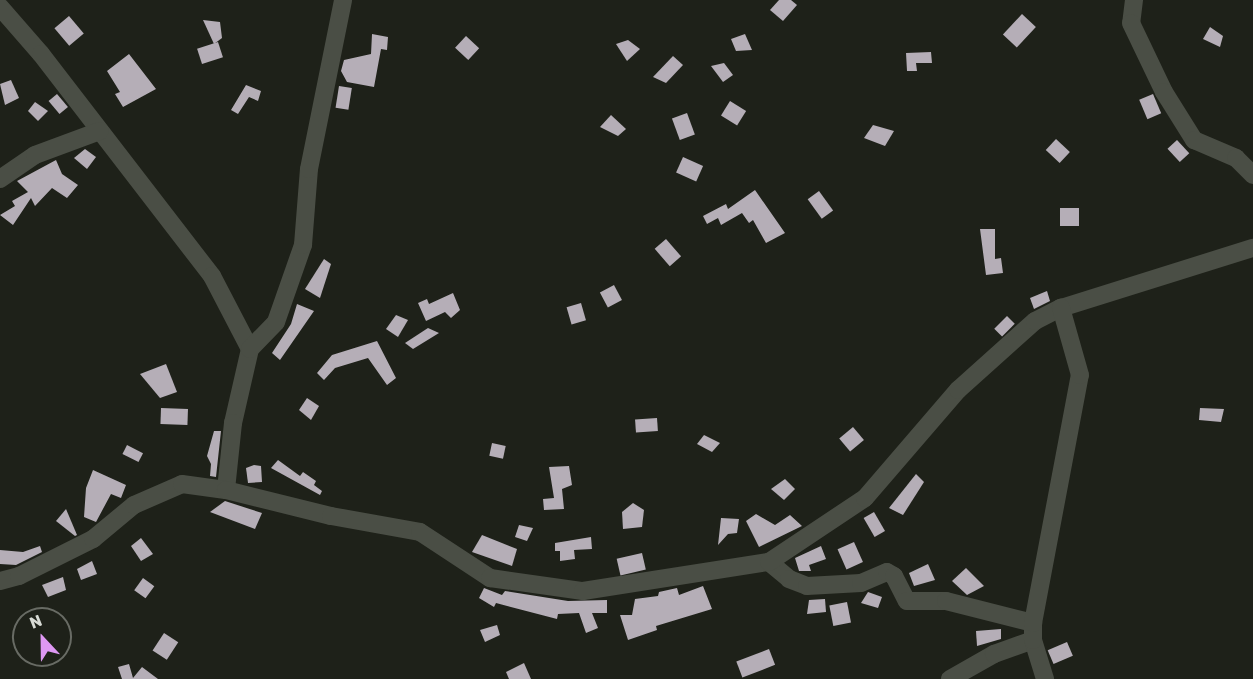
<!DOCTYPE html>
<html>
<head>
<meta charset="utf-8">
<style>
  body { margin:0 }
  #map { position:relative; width:1253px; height:679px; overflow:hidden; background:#1e2119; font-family:Rubik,sans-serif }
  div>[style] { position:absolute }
  .building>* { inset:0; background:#b5aeb7; transform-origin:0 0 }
  .minor>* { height:18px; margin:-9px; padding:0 9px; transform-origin:9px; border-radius:9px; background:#4a4e45 }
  span { translate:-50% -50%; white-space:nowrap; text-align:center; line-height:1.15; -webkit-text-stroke:6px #1e2119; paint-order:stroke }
  .north { position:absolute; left:12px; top:607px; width:60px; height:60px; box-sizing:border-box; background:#1e2119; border:2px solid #686b64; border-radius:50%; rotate:338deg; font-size:16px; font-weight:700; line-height:24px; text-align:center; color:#d8dbd5 }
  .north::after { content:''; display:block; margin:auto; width:21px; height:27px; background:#de98f3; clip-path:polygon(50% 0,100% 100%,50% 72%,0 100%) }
</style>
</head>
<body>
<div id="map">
  <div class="building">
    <i style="clip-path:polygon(779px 0,791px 0,797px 5px,783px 21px,770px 10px)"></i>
    <i style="left:1022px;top:14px;width:19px;height:28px;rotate:43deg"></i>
    <i style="left:69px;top:16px;width:23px;height:19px;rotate:50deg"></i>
    <i style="clip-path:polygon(203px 20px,220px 22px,222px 38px,214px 44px)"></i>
    <i style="clip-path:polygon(1210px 27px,1223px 36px,1220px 47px,1203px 39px)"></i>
    <i style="clip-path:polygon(372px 34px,388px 37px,387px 50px,381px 49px,374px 87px,347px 82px,341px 71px,344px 60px,371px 54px)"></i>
    <i style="clip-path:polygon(745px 34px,752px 50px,736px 51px,731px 39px)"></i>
    <i style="left:466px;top:36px;width:18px;height:16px;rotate:43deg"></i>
    <i style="clip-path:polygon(628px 40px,640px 49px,627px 61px,616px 44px)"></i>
    <i style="left:218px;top:42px;width:16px;height:22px;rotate:72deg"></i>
    <i style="clip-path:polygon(931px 52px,932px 63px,916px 63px,917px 71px,907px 71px,906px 53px)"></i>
    <i style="clip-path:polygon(129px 54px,156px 89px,123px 107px,115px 94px,120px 92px,107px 71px)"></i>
    <i style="clip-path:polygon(673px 56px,683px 65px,666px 83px,653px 77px)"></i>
    <i style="clip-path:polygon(724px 63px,733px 75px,723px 82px,711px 66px)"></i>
    <i style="clip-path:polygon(11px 80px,19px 98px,5px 105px,0 84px)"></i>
    <i style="clip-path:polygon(246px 85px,261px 91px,258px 101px,249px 97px,238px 114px,231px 110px)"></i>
    <i style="left:339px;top:86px;width:13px;height:22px;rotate:9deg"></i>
    <i style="left:57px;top:94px;width:17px;height:11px;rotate:50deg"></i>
    <i style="left:1153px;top:94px;width:21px;height:15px;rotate:67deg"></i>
    <i style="left:730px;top:101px;width:19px;height:17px;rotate:32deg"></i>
    <i style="clip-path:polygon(35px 102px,48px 111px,38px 121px,28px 111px)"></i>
    <i style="left:687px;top:113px;width:23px;height:16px;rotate:70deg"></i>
    <i style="clip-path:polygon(611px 115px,626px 129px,618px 136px,600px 127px)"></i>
    <i style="clip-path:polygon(873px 125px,894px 131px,885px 146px,864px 138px)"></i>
    <i style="left:1056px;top:139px;width:19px;height:15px;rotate:43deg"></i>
    <i style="left:1177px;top:140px;width:18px;height:13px;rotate:47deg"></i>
    <i style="clip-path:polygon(85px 149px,96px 157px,87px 169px,74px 158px)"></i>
    <i style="left:683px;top:157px;width:22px;height:17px;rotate:24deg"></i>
    <i style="clip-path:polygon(56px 160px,62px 174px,78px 185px,67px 198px,52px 188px,35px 206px,31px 198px,13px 225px,0 215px,15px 206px,12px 201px,28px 192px,17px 181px)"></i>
    <i style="clip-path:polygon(755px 190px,785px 233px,766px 243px,753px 220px,749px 223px,742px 213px,721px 225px,718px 218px,707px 224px,703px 216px,726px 204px,728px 209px)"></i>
    <i style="left:819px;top:191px;width:24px;height:14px;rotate:54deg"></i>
    <i style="left:1060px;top:208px;width:19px;height:18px"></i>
    <i style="clip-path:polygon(980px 229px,995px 229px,995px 259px,1001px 258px,1003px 273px,986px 275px)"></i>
    <i style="left:666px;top:239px;width:23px;height:15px;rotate:49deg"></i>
    <i style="clip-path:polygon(324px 259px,331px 264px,320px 298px,305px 289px)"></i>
    <i style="left:614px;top:285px;width:17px;height:16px;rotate:62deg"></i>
    <i style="clip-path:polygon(1047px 291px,1050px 301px,1034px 309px,1030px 298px)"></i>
    <i style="clip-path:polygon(453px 293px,460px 310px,451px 318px,445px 312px,426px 321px,418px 303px,427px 299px,429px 304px)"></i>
    <i style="left:581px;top:303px;width:18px;height:15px;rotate:74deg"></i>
    <i style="clip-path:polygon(297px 304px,314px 311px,280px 360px,272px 353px,291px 324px)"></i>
    <i style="clip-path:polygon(396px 315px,408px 320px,398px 337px,386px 329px)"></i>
    <i style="left:1007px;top:316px;width:11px;height:18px;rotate:45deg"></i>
    <i style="clip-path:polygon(428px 328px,439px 333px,413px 349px,405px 343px)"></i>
    <i style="clip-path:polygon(377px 341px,396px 378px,387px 385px,368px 358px,335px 368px,324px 380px,317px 373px,332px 355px)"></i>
    <i style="clip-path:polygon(166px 364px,177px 392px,160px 398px,140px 374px)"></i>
    <i style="clip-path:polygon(307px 398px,319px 406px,311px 420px,299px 410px)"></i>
    <i style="left:161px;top:408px;width:27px;height:16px;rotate:2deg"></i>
    <i style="clip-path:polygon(1200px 408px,1224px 409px,1221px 422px,1199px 420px)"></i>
    <i style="left:657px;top:418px;width:13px;height:22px;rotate:86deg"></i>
    <i style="left:853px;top:427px;width:17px;height:18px;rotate:50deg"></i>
    <i style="clip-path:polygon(214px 431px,221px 431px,216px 477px,210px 476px,211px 464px,207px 456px)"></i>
    <i style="clip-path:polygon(704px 435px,720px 443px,712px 452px,697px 444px)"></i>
    <i style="left:492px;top:443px;width:14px;height:13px;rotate:12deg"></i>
    <i style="left:127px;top:445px;width:18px;height:10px;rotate:27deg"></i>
    <i style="clip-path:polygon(278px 460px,300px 476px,303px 472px,316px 481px,314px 485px,322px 491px,320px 495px,271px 468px)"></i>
    <i style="clip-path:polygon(254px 465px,261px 466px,262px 482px,248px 483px,246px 468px)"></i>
    <i style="clip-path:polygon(569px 466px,572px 485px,562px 489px,564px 509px,544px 510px,543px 499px,554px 498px,549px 467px)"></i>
    <i style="clip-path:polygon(93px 470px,126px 485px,121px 498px,111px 494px,96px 522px,84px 517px,86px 488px)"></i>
    <i style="clip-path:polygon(916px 474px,924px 482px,903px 515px,889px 508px)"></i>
    <i style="clip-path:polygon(785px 479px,795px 489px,784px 500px,771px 489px)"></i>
    <i style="clip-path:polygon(225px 501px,262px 513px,255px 529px,210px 512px)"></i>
    <i style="clip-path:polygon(633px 503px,644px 510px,642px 527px,623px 529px,622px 512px)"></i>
    <i style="clip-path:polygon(66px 509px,77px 535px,75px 536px,56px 521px)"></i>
    <i style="left:874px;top:512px;width:22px;height:12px;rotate:60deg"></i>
    <i style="clip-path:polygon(756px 514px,775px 525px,790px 515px,802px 526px,759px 547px,746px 521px)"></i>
    <i style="clip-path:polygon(721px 518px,739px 519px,737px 533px,728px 534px,718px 545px)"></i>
    <i style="clip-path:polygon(519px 525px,533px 528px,527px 541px,515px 537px)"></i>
    <i style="clip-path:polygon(482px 535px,517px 549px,512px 566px,472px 552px)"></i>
    <i style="clip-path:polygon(591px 537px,592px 549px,574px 550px,575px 559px,560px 561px,560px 551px,555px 551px,555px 543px)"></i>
    <i style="clip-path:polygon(141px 538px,153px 554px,141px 561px,131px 546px)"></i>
    <i style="left:854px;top:542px;width:22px;height:18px;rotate:66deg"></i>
    <i style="clip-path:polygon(40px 546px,42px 552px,16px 565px,0 564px,0 550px,23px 552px)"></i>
    <i style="clip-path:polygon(821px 546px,826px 559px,809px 565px,811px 571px,799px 571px,795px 558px)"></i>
    <i style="left:642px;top:553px;width:17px;height:26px;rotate:77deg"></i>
    <i style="clip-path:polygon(92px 561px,97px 574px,81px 580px,77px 569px)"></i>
    <i style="clip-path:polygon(928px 564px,935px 580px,914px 586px,909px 573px)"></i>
    <i style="clip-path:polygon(966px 568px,984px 586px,967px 595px,952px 581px)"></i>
    <i style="clip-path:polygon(63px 577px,66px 590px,48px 597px,42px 585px)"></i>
    <i style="left:143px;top:578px;width:14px;height:15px;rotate:36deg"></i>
    <i style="clip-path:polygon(703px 586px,712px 609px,656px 626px,657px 630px,628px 640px,620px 615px,632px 615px,635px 599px,658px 596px,659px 592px,677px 588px,679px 595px)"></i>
    <i style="clip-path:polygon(484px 588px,502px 595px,505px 591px,568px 601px,607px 600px,607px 613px,592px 613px,598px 628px,586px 633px,579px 613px,558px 614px,557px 619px,496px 603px,494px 607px,479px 598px)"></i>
    <i style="clip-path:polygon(868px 592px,882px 597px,878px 608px,861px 603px)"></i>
    <i style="clip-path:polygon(825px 599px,826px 612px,807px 614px,809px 600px)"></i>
    <i style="left:847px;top:602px;width:21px;height:18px;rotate:79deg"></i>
    <i style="clip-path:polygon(497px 625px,500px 635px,485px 642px,480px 630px)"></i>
    <i style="clip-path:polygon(1001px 629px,1001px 639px,977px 646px,976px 631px)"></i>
    <i style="left:164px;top:633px;width:17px;height:21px;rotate:33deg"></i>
    <i style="left:1067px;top:642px;width:15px;height:21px;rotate:67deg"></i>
    <i style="left:769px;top:649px;width:17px;height:35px;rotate:69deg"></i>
    <i style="clip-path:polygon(524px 663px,531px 679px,509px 679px,506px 672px)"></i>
    <i style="clip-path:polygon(129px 664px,133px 678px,142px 667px,158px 679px,122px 679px,118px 667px)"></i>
  </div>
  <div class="minor">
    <i style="left:1134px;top:0;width:23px;rotate:97deg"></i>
    <i style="left:1131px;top:23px;width:76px;rotate:64.4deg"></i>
    <i style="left:1164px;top:92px;width:57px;rotate:58deg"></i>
    <i style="left:1194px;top:140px;width:46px;rotate:23.2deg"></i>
    <i style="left:1236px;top:158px;width:24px;rotate:45deg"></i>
    <i style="left:0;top:7px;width:62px;rotate:48.9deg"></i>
    <i style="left:41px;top:54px;width:280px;rotate:52.4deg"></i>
    <i style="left:212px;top:276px;width:82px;rotate:62.5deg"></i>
    <i style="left:250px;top:349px;width:76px;rotate:102.9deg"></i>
    <i style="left:233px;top:423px;width:67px;rotate:96deg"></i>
    <i style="left:0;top:179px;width:42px;rotate:-34.4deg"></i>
    <i style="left:35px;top:155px;width:69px;rotate:-20.3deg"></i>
    <i style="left:250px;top:349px;width:37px;rotate:-46deg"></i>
    <i style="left:276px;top:322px;width:82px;rotate:-70.7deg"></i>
    <i style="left:303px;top:245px;width:76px;rotate:-85.5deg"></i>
    <i style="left:309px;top:169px;width:172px;rotate:-78.6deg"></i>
    <i style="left:769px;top:562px;width:26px;rotate:40deg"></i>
    <i style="left:789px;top:579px;width:19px;rotate:21deg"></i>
    <i style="left:807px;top:586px;width:54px;rotate:-3.2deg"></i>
    <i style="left:861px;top:583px;width:28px;rotate:-23deg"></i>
    <i style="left:887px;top:572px;width:8px;rotate:30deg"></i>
    <i style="left:894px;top:576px;width:28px;rotate:63deg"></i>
    <i style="left:907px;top:601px;width:39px"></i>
    <i style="left:946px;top:601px;width:90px;rotate:14.2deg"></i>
    <i style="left:0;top:581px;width:20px;rotate:-15deg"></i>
    <i style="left:19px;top:576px;width:83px;rotate:-26.6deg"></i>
    <i style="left:93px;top:539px;width:53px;rotate:-39.7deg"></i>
    <i style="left:134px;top:505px;width:52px;rotate:-23.6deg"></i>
    <i style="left:182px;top:484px;width:44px;rotate:7.8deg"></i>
    <i style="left:226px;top:490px;width:108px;rotate:13.9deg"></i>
    <i style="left:331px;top:516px;width:90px;rotate:10.2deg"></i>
    <i style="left:420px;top:532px;width:84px;rotate:33.3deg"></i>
    <i style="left:490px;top:578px;width:94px;rotate:8deg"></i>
    <i style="left:583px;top:591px;width:188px;rotate:-8.9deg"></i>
    <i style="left:769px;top:562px;width:115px;rotate:-33.7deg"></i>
    <i style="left:865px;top:498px;width:143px;rotate:-49.3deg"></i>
    <i style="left:958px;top:390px;width:103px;rotate:-41.9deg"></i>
    <i style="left:1035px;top:321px;width:29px;rotate:-27deg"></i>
    <i style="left:1061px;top:308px;width:201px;rotate:-17.4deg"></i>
    <i style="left:950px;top:679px;width:51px;rotate:-29.6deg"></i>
    <i style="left:994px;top:654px;width:41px;rotate:-19.7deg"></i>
    <i style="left:1045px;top:679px;width:41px;rotate:-107.1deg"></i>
    <i style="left:1033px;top:640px;width:17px;rotate:-90deg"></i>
    <i style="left:1033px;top:623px;width:252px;rotate:-79.3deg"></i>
    <i style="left:1080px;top:375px;width:70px;rotate:-105.8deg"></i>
  </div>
  <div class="north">N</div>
</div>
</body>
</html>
